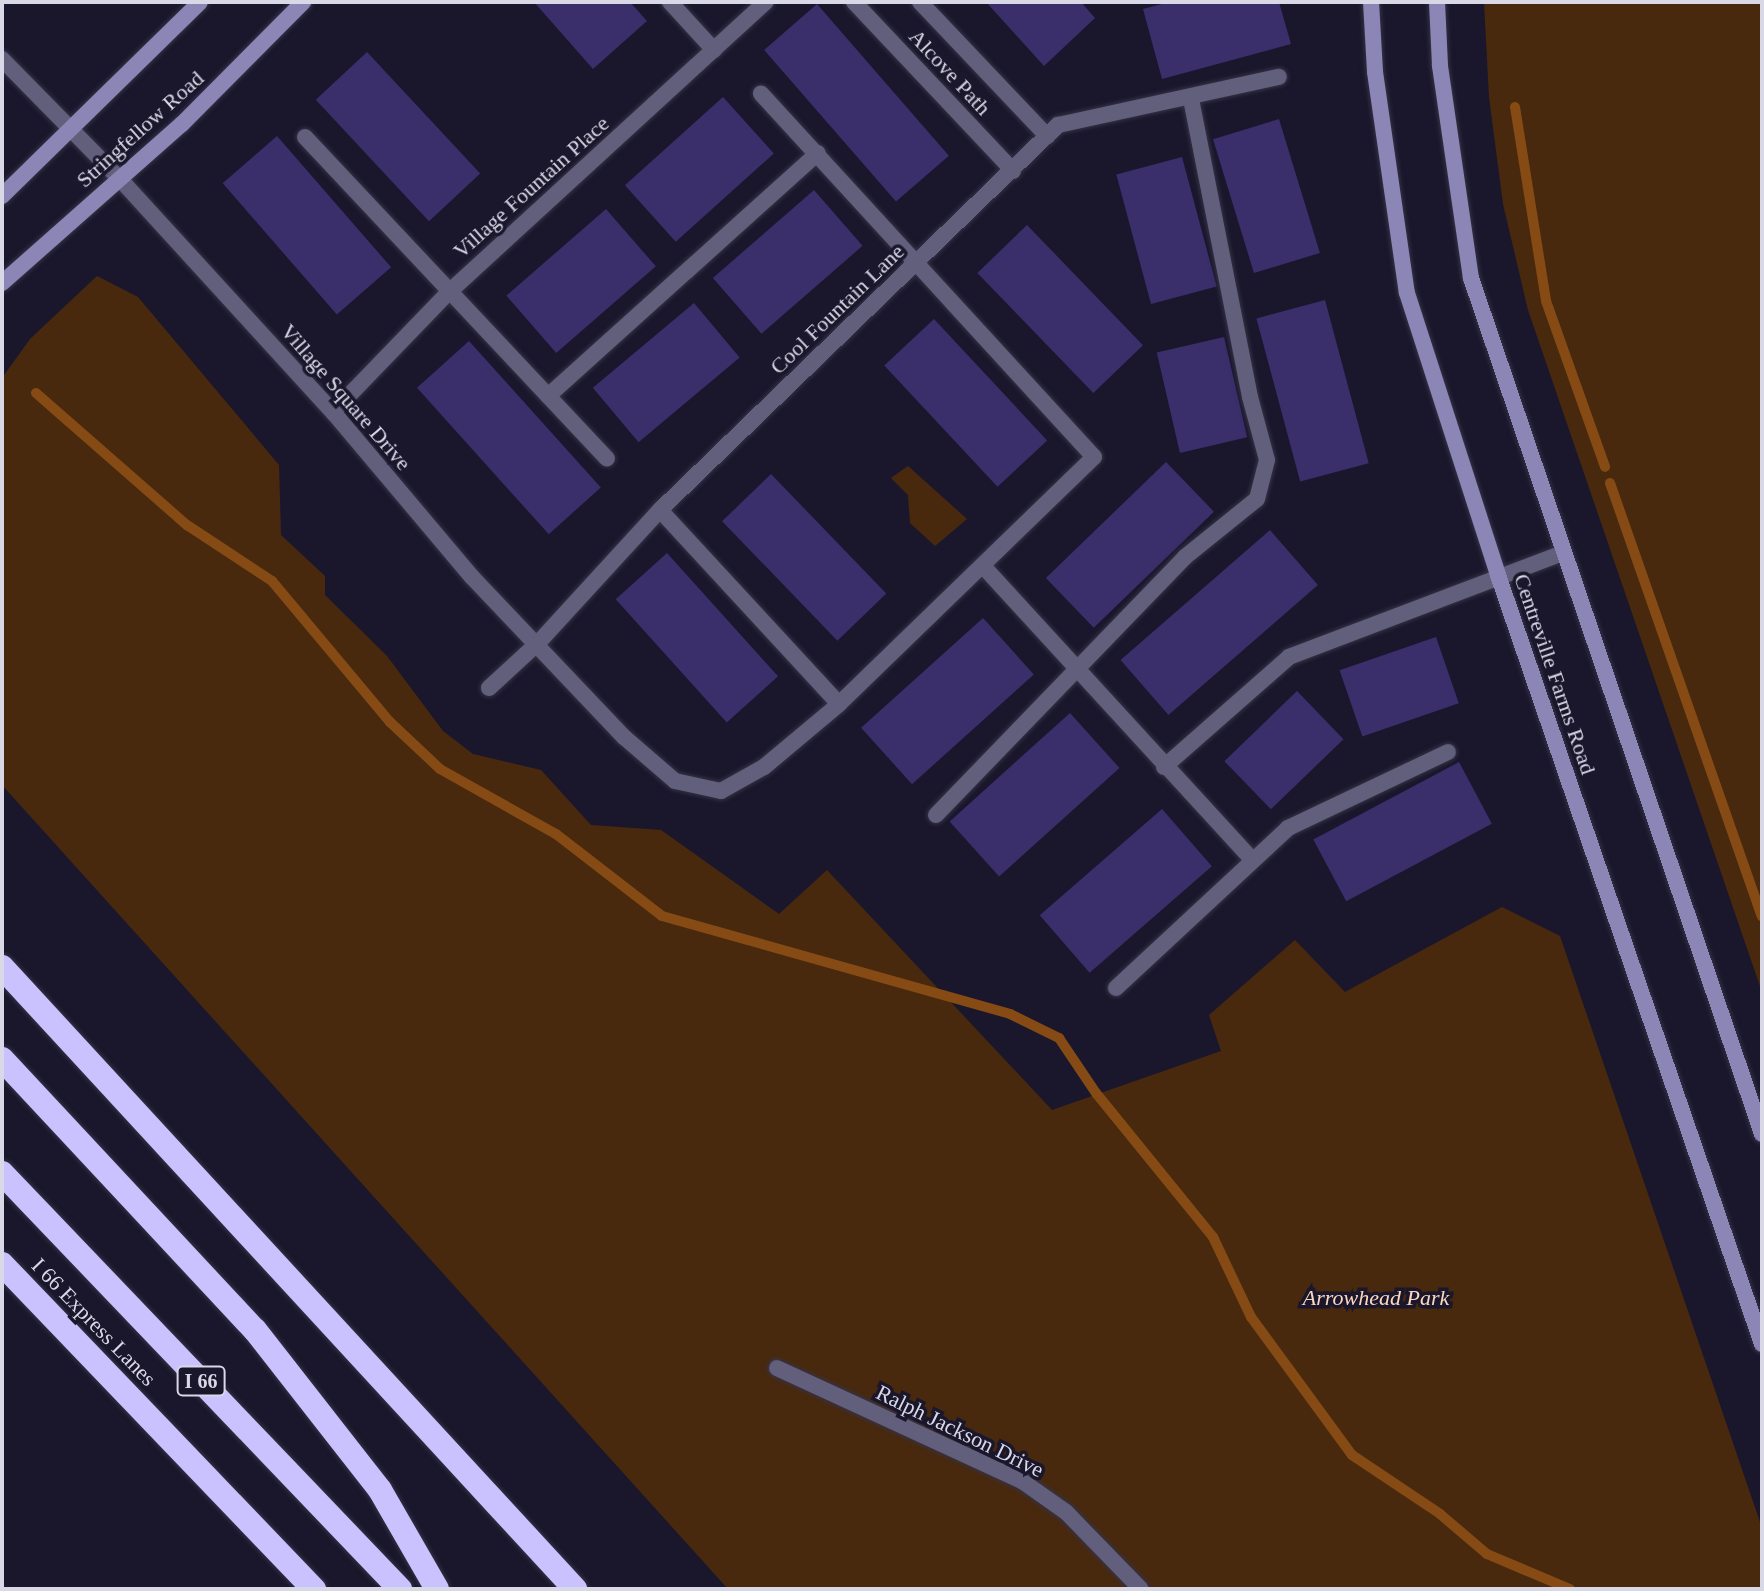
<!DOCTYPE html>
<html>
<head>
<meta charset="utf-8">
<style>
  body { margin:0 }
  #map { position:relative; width:1764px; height:1591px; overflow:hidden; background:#1a172c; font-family:Georgia,serif }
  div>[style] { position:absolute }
  .green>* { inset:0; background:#49290e }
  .stream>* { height:10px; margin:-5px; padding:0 5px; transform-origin:5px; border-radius:5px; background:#864b14 }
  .building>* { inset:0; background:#3a2e6b; transform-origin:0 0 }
  .roads { filter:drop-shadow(0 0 2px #353246) drop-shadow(0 0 2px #353246) }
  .lane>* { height:16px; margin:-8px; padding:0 8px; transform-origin:8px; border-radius:8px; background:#625f7c }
  .street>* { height:16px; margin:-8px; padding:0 8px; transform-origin:8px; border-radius:8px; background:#625f7c }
  .secondary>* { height:16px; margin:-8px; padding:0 8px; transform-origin:8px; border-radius:8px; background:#8b86b5 }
  .highway>* { height:24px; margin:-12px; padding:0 12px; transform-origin:12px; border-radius:12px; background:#c9c2fe }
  span { translate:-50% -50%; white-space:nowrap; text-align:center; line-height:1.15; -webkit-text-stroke:7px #1a172c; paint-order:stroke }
  .shield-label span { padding:2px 6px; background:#1a172c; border:2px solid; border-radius:6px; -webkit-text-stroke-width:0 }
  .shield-label { font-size:20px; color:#d9d8e6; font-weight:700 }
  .street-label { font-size:22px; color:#d9d8e6 }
  .park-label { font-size:22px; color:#fcd8be; font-style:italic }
  .frame { position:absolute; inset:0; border:4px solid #d9d8e6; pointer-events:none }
</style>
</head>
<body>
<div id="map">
  <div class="green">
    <i style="clip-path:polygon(1484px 2px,1762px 2px,1762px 992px,1528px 310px,1503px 204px,1489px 97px)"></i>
    <i style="clip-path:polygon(97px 276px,138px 297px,279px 465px,281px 535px,325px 576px,325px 595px,387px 656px,443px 731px,473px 754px,541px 770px,591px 825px,661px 830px,779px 914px,827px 870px,1052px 1110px,1221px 1051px,1209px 1015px,1295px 940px,1345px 992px,1502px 907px,1560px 936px,1762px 1528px,1762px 1589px,728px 1589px,2px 785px,2px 378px,30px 339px)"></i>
    <i style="clip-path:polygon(908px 466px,967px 519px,935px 546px,910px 523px,908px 495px,891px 478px)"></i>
  </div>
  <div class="stream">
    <i style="left:1515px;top:107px;width:196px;rotate:80.9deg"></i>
    <i style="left:1546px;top:301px;width:176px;rotate:70.4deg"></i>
    <i style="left:36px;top:393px;width:201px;rotate:41.2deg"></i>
    <i style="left:187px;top:525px;width:102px;rotate:33.4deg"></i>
    <i style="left:272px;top:581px;width:184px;rotate:50.1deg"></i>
    <i style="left:390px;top:722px;width:69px;rotate:43.2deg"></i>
    <i style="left:440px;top:769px;width:133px;rotate:29.3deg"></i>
    <i style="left:556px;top:834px;width:134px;rotate:37.7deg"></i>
    <i style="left:662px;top:916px;width:362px;rotate:15.7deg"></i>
    <i style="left:1010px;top:1014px;width:55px;rotate:26.1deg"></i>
    <i style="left:1059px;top:1038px;width:66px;rotate:56.1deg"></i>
    <i style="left:1096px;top:1093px;width:186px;rotate:50.9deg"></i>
    <i style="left:1213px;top:1237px;width:89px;rotate:64.6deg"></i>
    <i style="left:1251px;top:1317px;width:171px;rotate:53.8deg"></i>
    <i style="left:1352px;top:1455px;width:106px;rotate:33.8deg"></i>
    <i style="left:1440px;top:1514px;width:62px;rotate:40.4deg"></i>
    <i style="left:1487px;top:1554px;width:90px;rotate:22.9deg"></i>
    <i style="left:1610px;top:483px;width:459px;rotate:70.7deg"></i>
  </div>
  <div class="building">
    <i style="clip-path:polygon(534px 2px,630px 2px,647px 21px,593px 69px)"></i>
    <i style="clip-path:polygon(986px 2px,1081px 2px,1095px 18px,1044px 66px)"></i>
    <i style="clip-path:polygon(1169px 2px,1279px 2px,1291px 44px,1162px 79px,1143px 9px)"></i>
    <i style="left:817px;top:4px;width:201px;height:70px;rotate:49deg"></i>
    <i style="left:367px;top:52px;width:166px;height:70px;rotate:47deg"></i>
    <i style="left:723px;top:97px;width:76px;height:132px;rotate:48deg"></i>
    <i style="left:1279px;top:119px;width:140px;height:69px;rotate:73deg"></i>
    <i style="left:277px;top:136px;width:174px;height:72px;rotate:49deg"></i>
    <i style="left:1182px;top:157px;width:134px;height:68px;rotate:75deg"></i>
    <i style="left:814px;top:190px;width:74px;height:134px;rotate:49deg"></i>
    <i style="left:606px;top:209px;width:76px;height:132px;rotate:49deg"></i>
    <i style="left:1027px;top:225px;width:167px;height:69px;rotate:46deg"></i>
    <i style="left:1325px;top:300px;width:169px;height:71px;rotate:75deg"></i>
    <i style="left:694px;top:303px;width:71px;height:132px;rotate:50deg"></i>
    <i style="left:934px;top:319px;width:166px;height:68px;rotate:47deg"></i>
    <i style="left:1224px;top:337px;width:103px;height:69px;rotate:77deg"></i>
    <i style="left:469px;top:341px;width:197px;height:70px;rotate:48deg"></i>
    <i style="left:1166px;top:462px;width:69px;height:167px;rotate:46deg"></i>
    <i style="left:771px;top:474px;width:166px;height:68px;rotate:46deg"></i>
    <i style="left:1270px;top:530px;width:73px;height:198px;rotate:49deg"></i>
    <i style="left:667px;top:553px;width:166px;height:69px;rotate:48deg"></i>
    <i style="left:983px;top:618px;width:76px;height:164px;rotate:48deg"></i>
    <i style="left:1436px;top:637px;width:70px;height:102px;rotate:71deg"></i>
    <i style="left:1297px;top:691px;width:67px;height:101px;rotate:46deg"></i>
    <i style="left:1070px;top:713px;width:74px;height:162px;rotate:48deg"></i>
    <i style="left:1459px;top:762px;width:70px;height:165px;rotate:62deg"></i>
    <i style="left:1162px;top:809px;width:76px;height:162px;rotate:49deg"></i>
  </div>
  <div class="roads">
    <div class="lane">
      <i style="left:1116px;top:988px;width:235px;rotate:-42.9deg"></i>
      <i style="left:1288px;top:828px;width:177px;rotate:-25.4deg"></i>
    </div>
    <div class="street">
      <i style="left:670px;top:2px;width:65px;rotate:47.5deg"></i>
      <i style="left:854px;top:2px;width:232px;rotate:46.7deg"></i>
      <i style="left:920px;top:2px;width:185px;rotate:46.5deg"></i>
      <i style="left:2px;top:59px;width:168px;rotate:45.5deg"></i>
      <i style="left:120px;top:179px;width:316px;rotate:47.6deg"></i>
      <i style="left:333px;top:412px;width:216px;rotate:49.9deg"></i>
      <i style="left:472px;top:577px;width:221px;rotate:46.5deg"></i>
      <i style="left:624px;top:737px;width:67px;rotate:40.8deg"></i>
      <i style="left:675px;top:781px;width:47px;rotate:12.3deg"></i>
      <i style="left:721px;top:791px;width:49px;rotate:-29.2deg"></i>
      <i style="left:764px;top:767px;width:98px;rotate:-40deg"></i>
      <i style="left:839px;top:704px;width:355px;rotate:-44.1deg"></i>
      <i style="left:1094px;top:457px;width:493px;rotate:-132.5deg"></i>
      <i style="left:305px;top:137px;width:441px;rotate:46.8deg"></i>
      <i style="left:548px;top:396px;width:363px;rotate:-42deg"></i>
      <i style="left:333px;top:412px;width:165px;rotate:-46deg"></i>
      <i style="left:448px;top:293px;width:431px;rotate:-42.5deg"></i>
      <i style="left:660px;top:510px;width:264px;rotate:47.3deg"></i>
      <i style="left:983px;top:566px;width:396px;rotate:47.5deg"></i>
      <i style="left:489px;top:688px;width:68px;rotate:-42.6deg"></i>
      <i style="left:539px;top:642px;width:179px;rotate:-47.5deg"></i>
      <i style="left:660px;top:510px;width:554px;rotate:-44.05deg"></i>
      <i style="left:1058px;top:125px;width:226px;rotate:-12.3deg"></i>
      <i style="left:1164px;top:767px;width:167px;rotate:-41.3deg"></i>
      <i style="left:1289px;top:657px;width:293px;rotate:-20.8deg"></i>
      <i style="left:936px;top:815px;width:359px;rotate:-46deg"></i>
      <i style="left:1185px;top:557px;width:92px;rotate:-38.9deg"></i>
      <i style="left:1257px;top:499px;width:40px;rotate:-75.6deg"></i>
      <i style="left:1267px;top:460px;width:65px;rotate:-105.1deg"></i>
      <i style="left:1250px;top:397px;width:305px;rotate:-101.2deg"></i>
      <i style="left:777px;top:1368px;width:270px;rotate:24.8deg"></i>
      <i style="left:1022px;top:1481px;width:54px;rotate:35.2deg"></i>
      <i style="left:1066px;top:1512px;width:107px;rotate:45.8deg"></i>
    </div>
    <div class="secondary">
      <i style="left:1371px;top:2px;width:70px;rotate:86.7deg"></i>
      <i style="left:1375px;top:72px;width:223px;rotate:81.8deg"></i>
      <i style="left:1407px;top:293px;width:296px;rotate:72.1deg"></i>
      <i style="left:1498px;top:575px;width:813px;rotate:71.05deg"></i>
      <i style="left:1437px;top:2px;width:64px;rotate:87.3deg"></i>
      <i style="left:1440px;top:66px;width:214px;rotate:81.7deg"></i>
      <i style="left:1471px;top:278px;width:904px;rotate:71.22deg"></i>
      <i style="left:2px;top:196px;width:277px;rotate:-44.4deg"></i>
      <i style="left:2px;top:283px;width:240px;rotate:-41.5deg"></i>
      <i style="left:182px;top:124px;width:172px;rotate:-45.2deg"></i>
    </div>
    <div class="highway">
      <i style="left:2px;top:967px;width:846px;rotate:47.35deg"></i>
      <i style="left:2px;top:1059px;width:371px;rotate:47deg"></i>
      <i style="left:255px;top:1330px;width:203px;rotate:52deg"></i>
      <i style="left:380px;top:1490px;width:114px;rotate:60.1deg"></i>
      <i style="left:2px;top:1173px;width:576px;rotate:46.27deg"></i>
      <i style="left:2px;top:1264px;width:451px;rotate:46.2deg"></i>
    </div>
  </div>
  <div class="shield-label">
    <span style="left:201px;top:1381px">I 66</span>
  </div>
  <div class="street-label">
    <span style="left:950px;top:72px;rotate:47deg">Alcove Path</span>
    <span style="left:140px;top:129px;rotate:-42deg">Stringfellow Road</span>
    <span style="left:531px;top:187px;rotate:-42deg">Village Fountain Place</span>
    <span style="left:837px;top:309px;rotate:-44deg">Cool Fountain Lane</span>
    <span style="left:346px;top:397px;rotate:49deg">Village Square Drive</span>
    <span style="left:1555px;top:674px;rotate:71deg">Centreville Farms Road</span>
    <span style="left:94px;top:1322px;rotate:46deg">I 66 Express Lanes</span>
    <span style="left:960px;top:1431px;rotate:26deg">Ralph Jackson Drive</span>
  </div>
  <div class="park-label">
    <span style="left:1376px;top:1298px">Arrowhead Park</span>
  </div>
  <div class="frame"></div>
</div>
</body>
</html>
